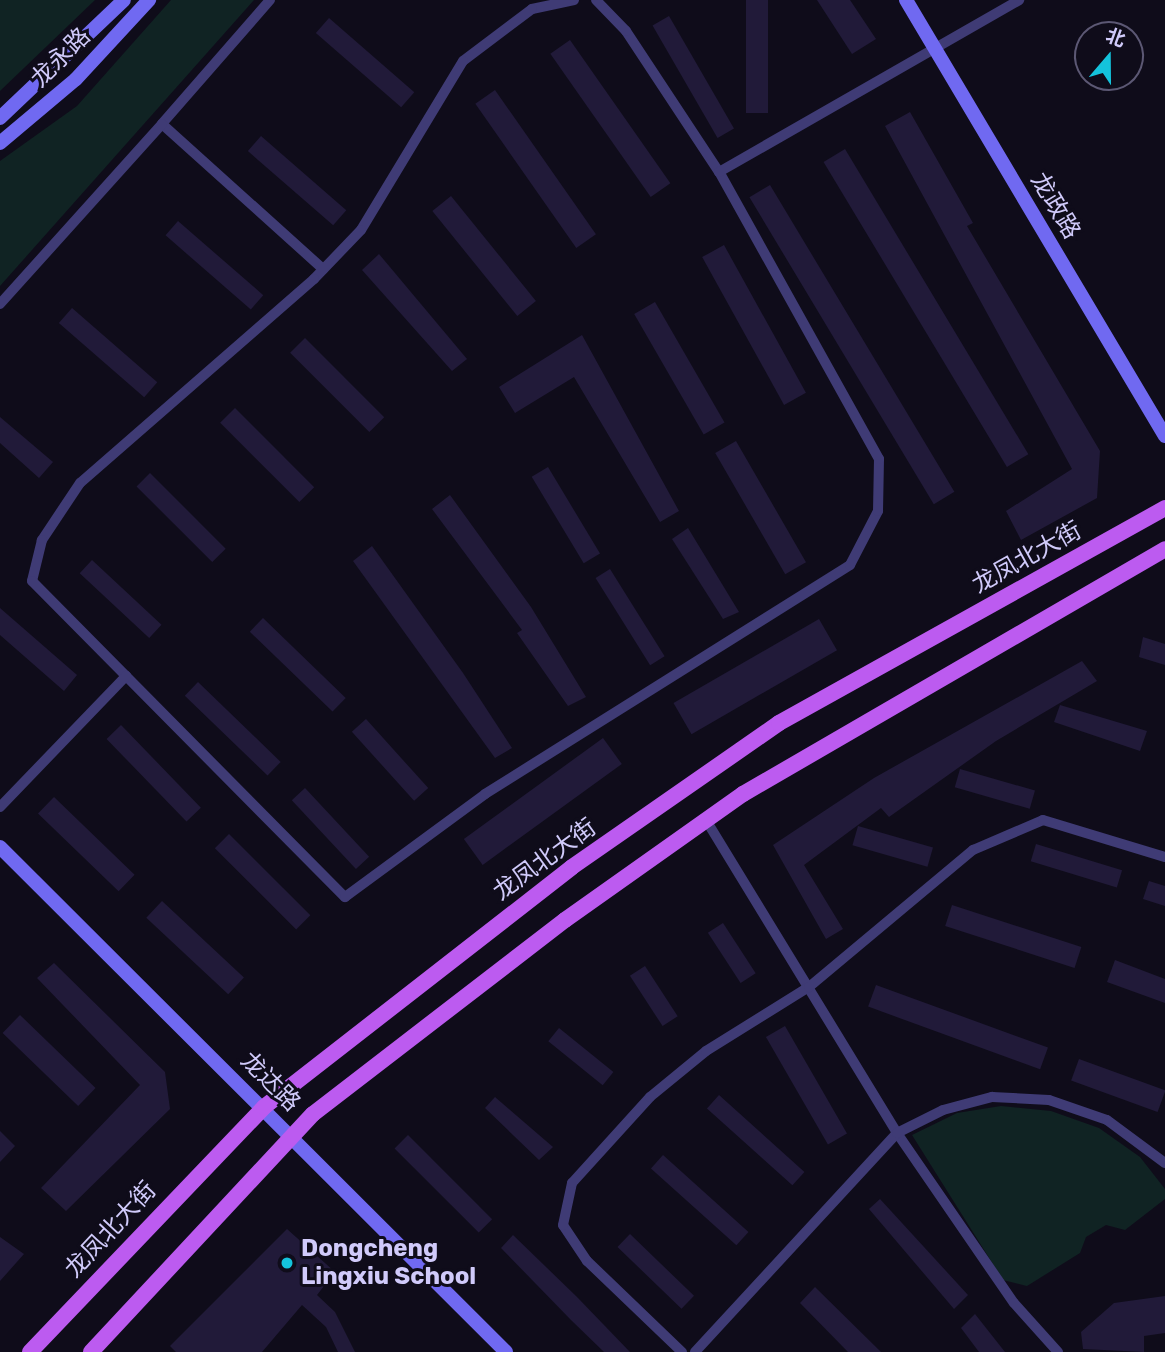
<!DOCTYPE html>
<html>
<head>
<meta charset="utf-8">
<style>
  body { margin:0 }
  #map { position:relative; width:1165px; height:1352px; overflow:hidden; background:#0f0c1a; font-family:Rubik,"Noto Sans SC",sans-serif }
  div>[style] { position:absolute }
  .green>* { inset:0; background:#102323 }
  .building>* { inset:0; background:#211a39; transform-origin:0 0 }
  .street>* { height:10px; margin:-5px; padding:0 5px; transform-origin:5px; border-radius:5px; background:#3f3b75 }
  .secondary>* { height:14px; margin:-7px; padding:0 7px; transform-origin:7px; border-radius:7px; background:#7069f1 }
  .primary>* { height:16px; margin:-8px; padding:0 8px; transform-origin:8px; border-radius:8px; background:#bc5bf0 }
  .dots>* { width:19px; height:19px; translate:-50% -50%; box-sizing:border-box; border:4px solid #0f0c1a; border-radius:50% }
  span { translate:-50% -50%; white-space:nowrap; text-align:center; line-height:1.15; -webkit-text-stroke:6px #0f0c1a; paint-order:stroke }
  .street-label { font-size:24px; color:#d0cafa }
  .poi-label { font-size:24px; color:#d0cafa; font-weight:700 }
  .left { translate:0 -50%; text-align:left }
  .north { position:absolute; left:1074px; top:21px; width:70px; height:70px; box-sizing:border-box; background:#0f0c1a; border:2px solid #5c5874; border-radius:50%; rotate:20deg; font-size:19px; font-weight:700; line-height:28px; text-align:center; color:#d0cafa }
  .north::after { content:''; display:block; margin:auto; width:24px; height:32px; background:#14c3dc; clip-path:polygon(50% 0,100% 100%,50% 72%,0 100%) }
</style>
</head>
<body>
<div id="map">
  <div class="green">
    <i style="clip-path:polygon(0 0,95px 0,0 91px)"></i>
    <i style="clip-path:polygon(171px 0,254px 0,0 286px,0 161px,77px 106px)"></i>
    <i style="clip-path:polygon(1001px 1106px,1051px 1111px,1099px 1128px,1140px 1157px,1165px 1189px,1165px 1199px,1125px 1230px,1106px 1225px,1086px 1237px,1080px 1253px,1027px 1286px,1003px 1280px,912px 1135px,957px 1113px)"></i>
  </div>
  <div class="building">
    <i style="left:746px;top:0;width:22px;height:113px"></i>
    <i style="clip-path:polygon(817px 0,850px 0,876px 39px,852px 54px)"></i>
    <i style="left:669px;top:16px;width:130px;height:19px;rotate:60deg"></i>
    <i style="left:329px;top:18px;width:113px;height:20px;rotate:41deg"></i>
    <i style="left:570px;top:40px;width:175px;height:24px;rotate:55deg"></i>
    <i style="left:495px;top:90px;width:176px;height:24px;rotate:55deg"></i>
    <i style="clip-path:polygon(910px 112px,973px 223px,967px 226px,1100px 451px,1097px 498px,1021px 540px,1006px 511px,1072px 469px,885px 126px)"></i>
    <i style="left:261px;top:136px;width:113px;height:20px;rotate:41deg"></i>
    <i style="left:845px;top:149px;width:356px;height:25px;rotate:59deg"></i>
    <i style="left:770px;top:185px;width:358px;height:24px;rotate:59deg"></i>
    <i style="left:451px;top:196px;width:135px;height:24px;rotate:51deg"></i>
    <i style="left:178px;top:221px;width:113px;height:19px;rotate:41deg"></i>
    <i style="left:724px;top:245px;width:169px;height:25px;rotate:61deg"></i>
    <i style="clip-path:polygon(379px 254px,467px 359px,452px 371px,362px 270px)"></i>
    <i style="left:655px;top:302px;width:139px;height:24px;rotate:60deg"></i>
    <i style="left:72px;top:308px;width:113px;height:20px;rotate:41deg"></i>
    <i style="clip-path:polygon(582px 335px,679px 511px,660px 522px,574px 377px,515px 413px,499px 387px)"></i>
    <i style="left:305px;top:338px;width:112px;height:21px;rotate:45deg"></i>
    <i style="left:235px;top:408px;width:112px;height:21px;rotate:45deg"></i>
    <i style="clip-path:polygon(0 417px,53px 462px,39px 478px,0 443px)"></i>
    <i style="left:736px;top:441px;width:140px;height:24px;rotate:60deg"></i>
    <i style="left:548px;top:467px;width:101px;height:19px;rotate:59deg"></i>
    <i style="left:150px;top:473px;width:107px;height:19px;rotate:45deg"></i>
    <i style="clip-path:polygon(450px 495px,531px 607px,586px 697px,568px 706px,517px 633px,522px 630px,432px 509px)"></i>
    <i style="clip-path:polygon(688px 528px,739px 612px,723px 619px,672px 539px)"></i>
    <i style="clip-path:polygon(372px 546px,463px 673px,512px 748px,495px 758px,353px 561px)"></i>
    <i style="left:92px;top:560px;width:95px;height:18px;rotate:43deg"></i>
    <i style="left:610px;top:569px;width:103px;height:17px;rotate:58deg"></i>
    <i style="clip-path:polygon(0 608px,77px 675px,64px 691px,0 635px)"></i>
    <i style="left:263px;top:618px;width:115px;height:19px;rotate:44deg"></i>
    <i style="left:819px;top:619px;width:36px;height:168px;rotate:60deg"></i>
    <i style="clip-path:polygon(1143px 637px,1165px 644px,1165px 665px,1139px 657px)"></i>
    <i style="clip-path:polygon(1082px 661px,1097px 681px,996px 741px,889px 817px,881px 808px,804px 865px,843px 929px,826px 939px,773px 845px,874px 778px)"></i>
    <i style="left:198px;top:682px;width:115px;height:19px;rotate:44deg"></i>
    <i style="clip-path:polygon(1060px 705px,1147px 731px,1140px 751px,1054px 722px)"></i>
    <i style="left:366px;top:719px;width:93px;height:19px;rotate:48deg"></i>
    <i style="left:121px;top:725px;width:115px;height:20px;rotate:46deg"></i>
    <i style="left:603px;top:738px;width:32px;height:172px;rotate:54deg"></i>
    <i style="left:960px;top:769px;width:78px;height:19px;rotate:16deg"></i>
    <i style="left:305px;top:788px;width:94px;height:18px;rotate:47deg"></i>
    <i style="left:54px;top:797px;width:112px;height:23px;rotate:44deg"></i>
    <i style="left:858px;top:826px;width:78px;height:20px;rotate:16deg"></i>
    <i style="left:229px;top:834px;width:115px;height:20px;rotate:45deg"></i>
    <i style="left:1036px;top:844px;width:90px;height:18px;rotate:17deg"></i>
    <i style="clip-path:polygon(1149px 881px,1165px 886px,1165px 906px,1143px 899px)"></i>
    <i style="left:162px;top:901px;width:112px;height:23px;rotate:43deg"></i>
    <i style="left:952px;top:905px;width:136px;height:22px;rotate:18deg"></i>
    <i style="left:723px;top:923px;width:60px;height:18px;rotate:57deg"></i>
    <i style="clip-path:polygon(1115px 960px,1165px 979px,1165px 1003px,1107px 982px)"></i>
    <i style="clip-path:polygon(54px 963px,165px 1072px,170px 1109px,66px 1211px,41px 1188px,140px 1085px,37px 978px)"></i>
    <i style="left:645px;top:966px;width:60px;height:18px;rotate:57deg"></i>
    <i style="left:876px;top:985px;width:183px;height:23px;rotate:20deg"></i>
    <i style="left:20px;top:1015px;width:105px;height:25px;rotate:44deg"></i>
    <i style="left:785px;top:1026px;width:124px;height:22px;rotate:60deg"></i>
    <i style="left:559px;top:1028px;width:70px;height:17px;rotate:39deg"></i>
    <i style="left:1079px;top:1059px;width:92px;height:23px;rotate:20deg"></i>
    <i style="left:719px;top:1095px;width:115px;height:18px;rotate:42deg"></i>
    <i style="clip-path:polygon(495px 1097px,553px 1147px,539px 1160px,485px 1108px)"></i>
    <i style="clip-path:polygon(0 1131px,15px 1146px,0 1162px)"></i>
    <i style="left:408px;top:1135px;width:119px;height:19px;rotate:45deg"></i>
    <i style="left:663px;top:1155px;width:115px;height:18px;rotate:42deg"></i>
    <i style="clip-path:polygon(880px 1199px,968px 1295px,954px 1309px,869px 1209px)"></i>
    <i style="clip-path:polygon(287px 1229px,335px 1272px,317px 1295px,335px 1312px,355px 1352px,338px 1352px,326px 1327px,302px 1305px,262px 1352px,176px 1352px,170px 1346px)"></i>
    <i style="left:630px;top:1234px;width:89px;height:18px;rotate:44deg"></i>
    <i style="clip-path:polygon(513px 1235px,577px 1297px,630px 1352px,604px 1352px,571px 1320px,501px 1248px)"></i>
    <i style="clip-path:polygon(0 1237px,24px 1254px,0 1281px)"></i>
    <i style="clip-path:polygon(815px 1287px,881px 1352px,848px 1352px,800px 1303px)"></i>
    <i style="clip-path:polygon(1165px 1296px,1165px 1333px,1144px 1336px,1144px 1352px,1083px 1349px,1081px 1332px,1114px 1303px)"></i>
    <i style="clip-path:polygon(975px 1314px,1005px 1352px,979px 1352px,961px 1328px)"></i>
  </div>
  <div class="street">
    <i style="left:270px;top:0;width:164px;rotate:131.1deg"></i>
    <i style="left:162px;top:124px;width:217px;rotate:42deg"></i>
    <i style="left:574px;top:0;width:43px;rotate:167.9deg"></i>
    <i style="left:532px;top:9px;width:86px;rotate:143deg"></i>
    <i style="left:463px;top:61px;width:197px;rotate:121.1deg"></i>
    <i style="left:361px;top:230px;width:68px;rotate:133.8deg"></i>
    <i style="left:314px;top:279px;width:310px;rotate:138.9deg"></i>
    <i style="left:80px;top:483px;width:69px;rotate:123.7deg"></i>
    <i style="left:42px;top:540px;width:42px;rotate:103.7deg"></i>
    <i style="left:32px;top:581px;width:445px;rotate:45.3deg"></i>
    <i style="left:345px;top:897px;width:174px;rotate:-36.3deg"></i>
    <i style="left:485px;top:794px;width:431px;rotate:-32.1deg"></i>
    <i style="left:850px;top:565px;width:61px;rotate:-62.6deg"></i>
    <i style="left:878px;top:511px;width:52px;rotate:-88.9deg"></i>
    <i style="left:879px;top:459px;width:329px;rotate:-119.1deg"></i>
    <i style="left:719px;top:172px;width:169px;rotate:-123.4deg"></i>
    <i style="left:626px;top:31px;width:43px;rotate:-134.1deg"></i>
    <i style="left:719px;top:172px;width:346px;rotate:-29.8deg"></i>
    <i style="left:0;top:304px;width:242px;rotate:-48deg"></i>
    <i style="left:0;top:807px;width:182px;rotate:-46.1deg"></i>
    <i style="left:706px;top:820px;width:367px;rotate:58.6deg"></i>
    <i style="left:897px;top:1133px;width:206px;rotate:55.5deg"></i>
    <i style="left:1014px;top:1303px;width:66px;rotate:48.1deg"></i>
    <i style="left:682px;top:1352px;width:132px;rotate:-136.2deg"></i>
    <i style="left:587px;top:1261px;width:43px;rotate:-123.7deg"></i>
    <i style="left:563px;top:1225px;width:43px;rotate:-77.9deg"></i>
    <i style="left:572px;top:1183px;width:116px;rotate:-47.8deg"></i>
    <i style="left:650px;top:1097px;width:72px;rotate:-39.4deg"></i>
    <i style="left:706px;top:1051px;width:121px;rotate:-31.9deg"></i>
    <i style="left:809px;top:987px;width:214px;rotate:-39.9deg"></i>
    <i style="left:973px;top:850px;width:76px;rotate:-23.2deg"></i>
    <i style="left:1043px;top:820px;width:127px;rotate:16.9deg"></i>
    <i style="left:695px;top:1352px;width:298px;rotate:-47.3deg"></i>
    <i style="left:897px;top:1133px;width:51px;rotate:-26.6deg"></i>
    <i style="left:943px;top:1110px;width:51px;rotate:-14.9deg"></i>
    <i style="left:992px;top:1097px;width:57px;rotate:3deg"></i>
    <i style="left:1049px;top:1100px;width:61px;rotate:19deg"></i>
    <i style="left:1107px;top:1120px;width:72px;rotate:36.6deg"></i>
  </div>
  <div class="secondary">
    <i style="left:906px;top:0;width:507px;rotate:59.29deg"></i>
    <i style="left:0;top:118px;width:171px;rotate:-43.6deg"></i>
    <i style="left:0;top:143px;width:99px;rotate:-40.1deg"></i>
    <i style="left:76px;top:79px;width:108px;rotate:-47.3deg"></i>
    <i style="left:0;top:847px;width:715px;rotate:44.94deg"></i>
  </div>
  <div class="primary">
    <i style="left:30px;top:1352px;width:339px;rotate:-46.3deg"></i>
    <i style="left:264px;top:1107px;width:390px;rotate:-37.9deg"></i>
    <i style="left:572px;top:867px;width:252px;rotate:-34.8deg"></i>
    <i style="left:779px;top:723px;width:442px;rotate:-29.1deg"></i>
    <i style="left:91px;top:1352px;width:325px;rotate:-47deg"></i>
    <i style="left:313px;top:1114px;width:318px;rotate:-37.6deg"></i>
    <i style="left:565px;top:920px;width:218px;rotate:-35.3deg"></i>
    <i style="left:743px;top:794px;width:488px;rotate:-30.1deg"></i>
  </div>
  <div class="dots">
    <i style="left:287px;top:1263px;background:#14c3dc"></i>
  </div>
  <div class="street-label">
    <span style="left:61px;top:58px;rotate:-45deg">龙永路</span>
    <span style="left:1055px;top:206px;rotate:59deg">龙政路</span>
    <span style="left:1027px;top:558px;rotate:-29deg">龙凤北大街</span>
    <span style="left:545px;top:860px;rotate:-36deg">龙凤北大街</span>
    <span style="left:270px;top:1082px;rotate:45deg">龙达路</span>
    <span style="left:111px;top:1230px;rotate:-47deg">龙凤北大街</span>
  </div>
  <div class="poi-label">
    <span class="left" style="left:301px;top:1263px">Dongcheng<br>Lingxiu School</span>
  </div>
  <div class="north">北</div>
</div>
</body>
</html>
